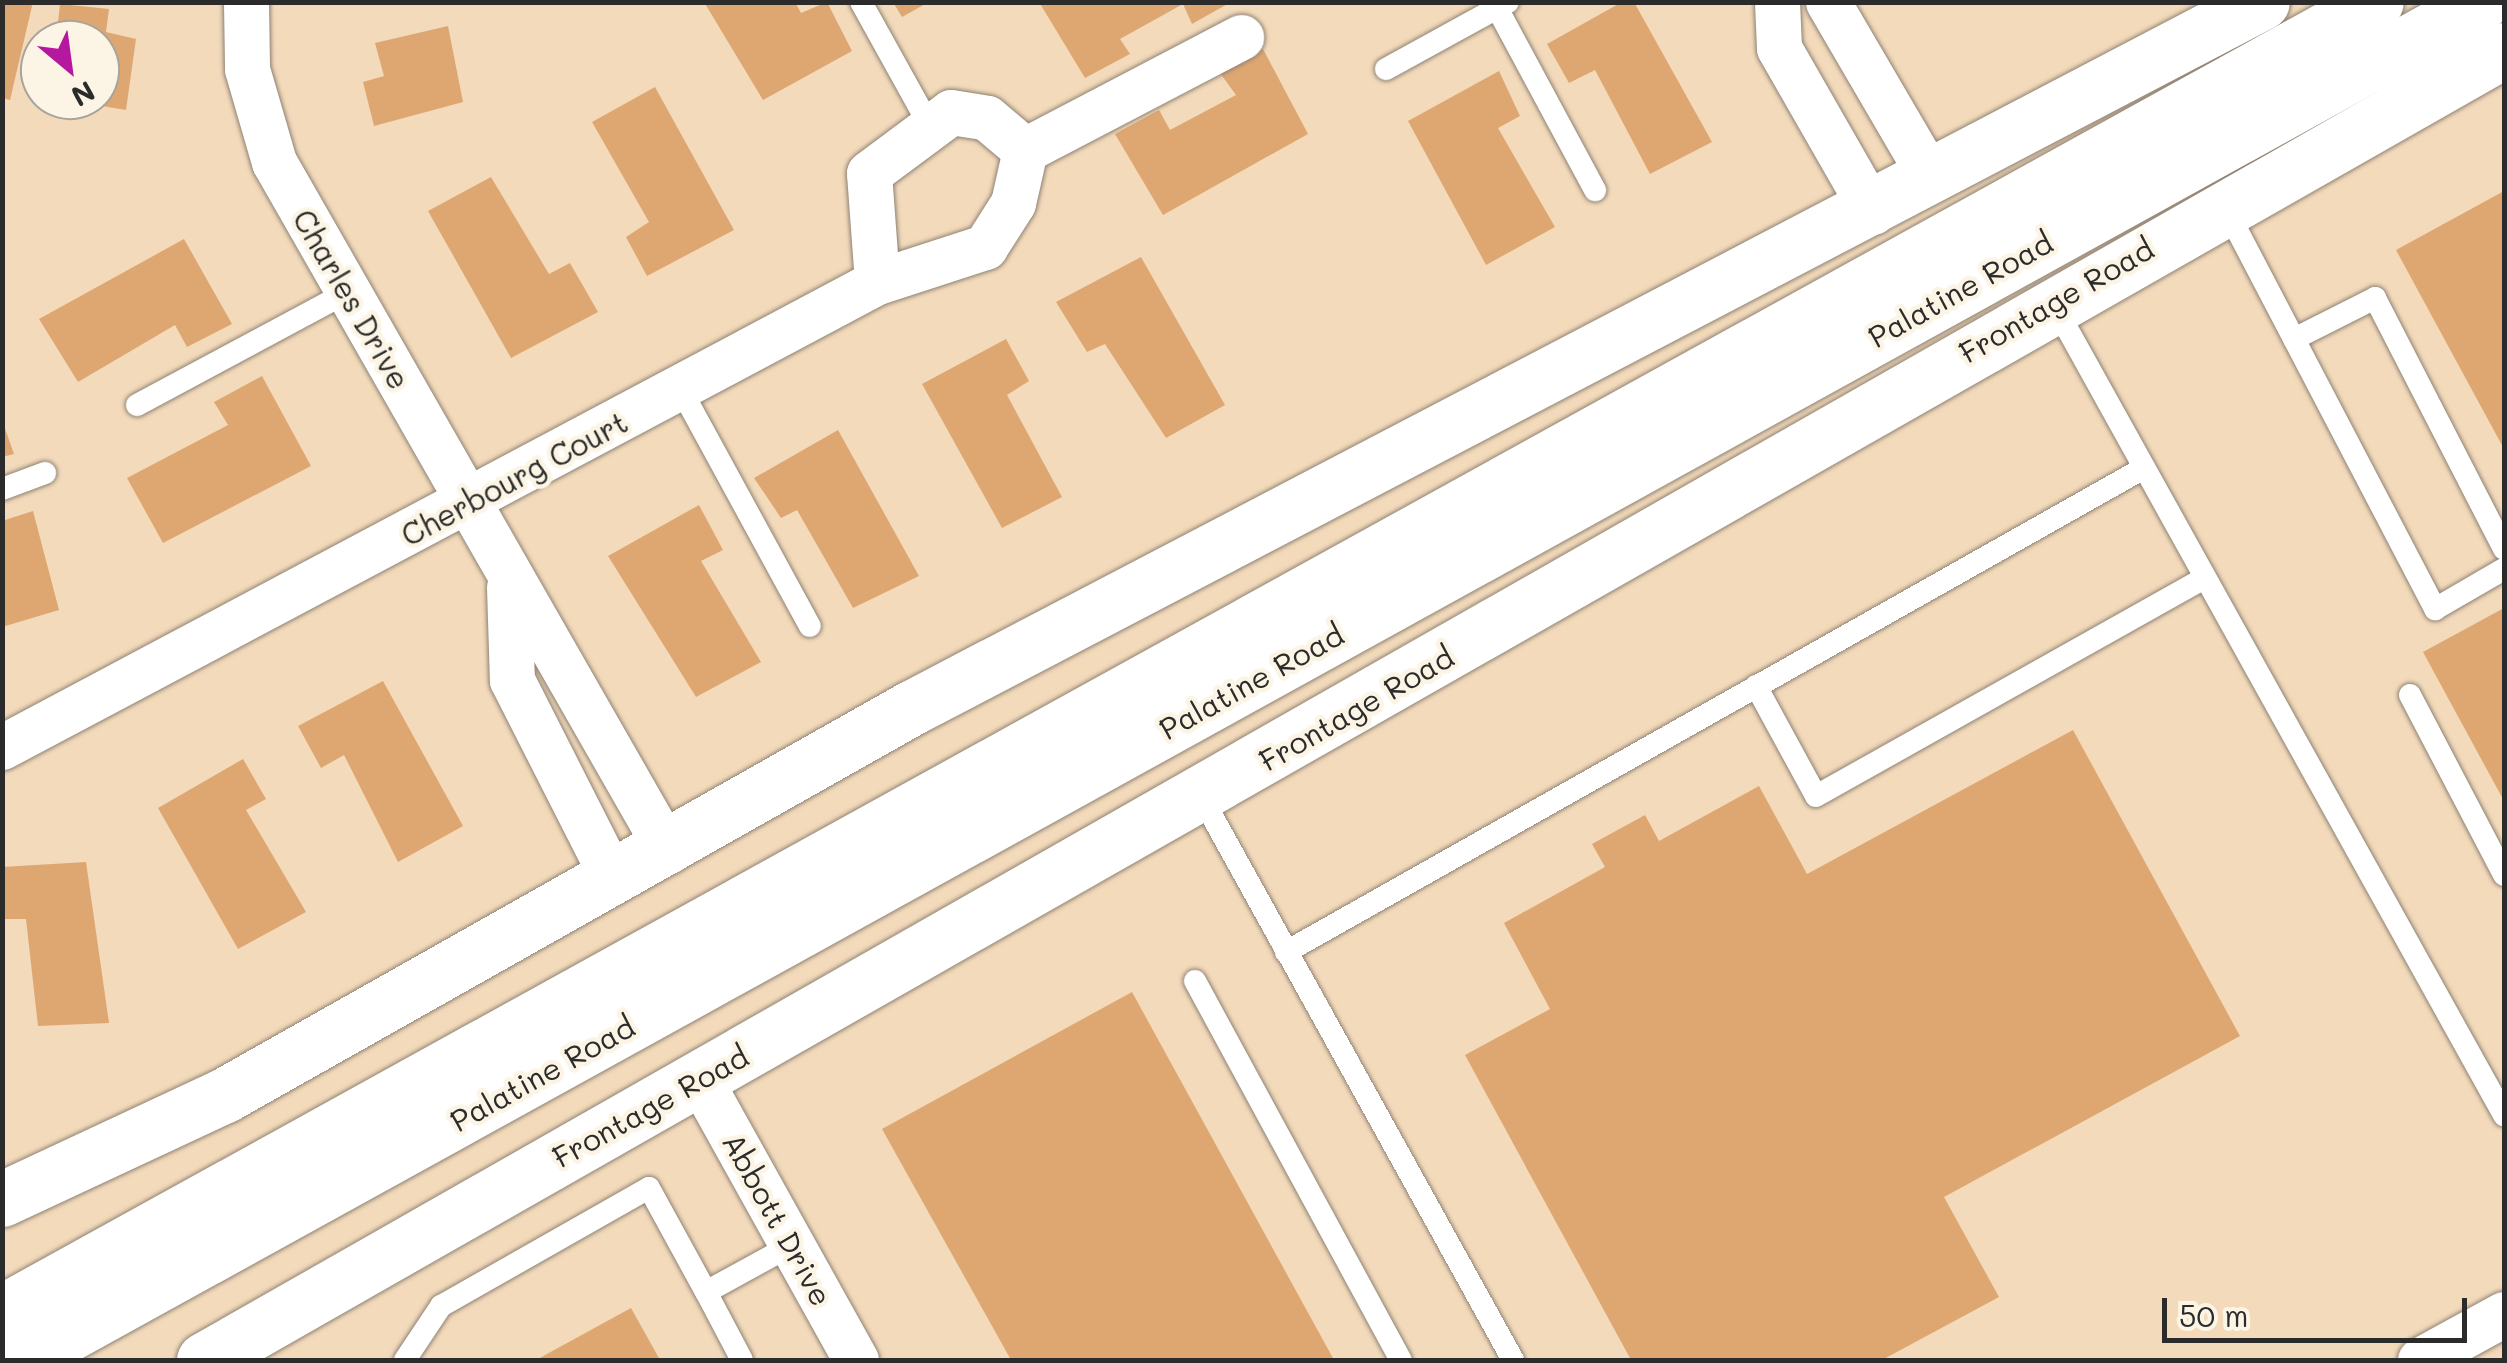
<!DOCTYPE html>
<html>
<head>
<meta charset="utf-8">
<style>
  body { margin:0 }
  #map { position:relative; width:2507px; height:1363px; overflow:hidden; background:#f3dabb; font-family:Mali,sans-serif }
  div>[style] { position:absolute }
  .building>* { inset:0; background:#dea771 }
  .roads { filter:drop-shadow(0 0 2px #8f8273) drop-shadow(0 0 2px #8f8273) }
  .lane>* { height:22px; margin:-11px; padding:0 11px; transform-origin:11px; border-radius:11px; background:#fff }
  .street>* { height:45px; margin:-22.5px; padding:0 22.5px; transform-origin:22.5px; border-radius:22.5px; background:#fff }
  .secondary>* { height:55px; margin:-27.5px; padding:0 27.5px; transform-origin:27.5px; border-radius:27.5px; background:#fff }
  .highway>* { height:55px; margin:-27.5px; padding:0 27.5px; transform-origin:27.5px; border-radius:27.5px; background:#fff }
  span { translate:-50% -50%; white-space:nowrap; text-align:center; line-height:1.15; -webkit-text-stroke:9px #fcf5e5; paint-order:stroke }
  .street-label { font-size:30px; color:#2b2b2b }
  .frame { position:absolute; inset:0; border:5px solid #2b2b2b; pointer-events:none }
  .north { position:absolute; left:20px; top:20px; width:100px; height:100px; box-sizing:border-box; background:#fcf5e5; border:2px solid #a8a49b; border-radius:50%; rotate:151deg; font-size:28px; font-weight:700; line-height:40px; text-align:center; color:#2b2b2b }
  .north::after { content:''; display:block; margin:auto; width:35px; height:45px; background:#b5179e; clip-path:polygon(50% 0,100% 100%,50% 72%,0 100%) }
  .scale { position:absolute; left:2162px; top:1298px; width:305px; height:45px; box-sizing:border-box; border:5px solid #2b2b2b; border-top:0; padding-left:12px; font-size:30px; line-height:35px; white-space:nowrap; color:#2b2b2b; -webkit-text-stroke:8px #fcf5e5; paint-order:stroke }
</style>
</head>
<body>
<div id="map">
  <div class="building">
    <i style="clip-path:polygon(2px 2px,33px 2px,10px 100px,2px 98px)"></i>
    <i style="clip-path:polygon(704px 2px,795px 2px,801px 13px,827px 2px,852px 51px,763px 100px)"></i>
    <i style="clip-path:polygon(893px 2px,929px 2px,902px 17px)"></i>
    <i style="clip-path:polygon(1039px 2px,1231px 2px,1192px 24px,1183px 4px,1120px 39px,1130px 54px,1085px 78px)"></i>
    <i style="clip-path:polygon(1622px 2px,1634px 2px,1712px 142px,1650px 174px,1595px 70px,1569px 83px,1547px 44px)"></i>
    <i style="clip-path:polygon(60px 4px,109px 9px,106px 32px,136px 39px,126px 110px,78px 102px,100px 100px,100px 40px,56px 40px)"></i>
    <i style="clip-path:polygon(448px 26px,463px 102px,374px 126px,363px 82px,384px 76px,375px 43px)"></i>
    <i style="clip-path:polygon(1263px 49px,1308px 134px,1163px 215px,1115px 134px,1159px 110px,1170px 130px,1236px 95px,1220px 73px)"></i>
    <i style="clip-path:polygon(1499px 71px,1520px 116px,1498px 128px,1555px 227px,1486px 265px,1408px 121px)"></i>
    <i style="clip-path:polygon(655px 87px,734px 230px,647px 276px,626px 237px,649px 222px,592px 122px)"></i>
    <i style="clip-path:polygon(491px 177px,549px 274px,570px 263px,598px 312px,511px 358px,428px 211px)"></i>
    <i style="clip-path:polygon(2504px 191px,2504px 449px,2396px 250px)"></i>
    <i style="clip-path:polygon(184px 239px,232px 324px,187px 347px,175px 325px,78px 382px,39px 319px)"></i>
    <i style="clip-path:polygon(1141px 257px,1225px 405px,1166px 438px,1105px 344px,1087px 352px,1056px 302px)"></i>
    <i style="clip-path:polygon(1006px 339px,1029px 381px,1007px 395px,1062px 497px,1002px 528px,922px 384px)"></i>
    <i style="clip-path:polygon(262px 376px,311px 466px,163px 543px,127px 478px,228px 425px,214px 402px)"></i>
    <i style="clip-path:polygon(2px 420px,14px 454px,2px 457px)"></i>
    <i style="clip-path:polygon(838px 430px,919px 576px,853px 608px,797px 510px,781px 518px,754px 478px)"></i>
    <i style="clip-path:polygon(699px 505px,723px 550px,701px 561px,761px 662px,696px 697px,608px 556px)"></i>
    <i style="clip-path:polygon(33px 511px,59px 610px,2px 627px,2px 521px)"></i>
    <i style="clip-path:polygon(2504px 608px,2504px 801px,2423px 652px)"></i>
    <i style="clip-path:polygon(383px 681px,463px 826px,398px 862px,344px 755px,321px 768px,298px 726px)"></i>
    <i style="clip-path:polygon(2073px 730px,2240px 1036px,1944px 1197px,1999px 1297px,1882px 1360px,1631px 1360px,1465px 1055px,1550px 1009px,1504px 923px,1605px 867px,1592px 844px,1645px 815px,1659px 841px,1759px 786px,1807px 874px)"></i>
    <i style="clip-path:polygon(243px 759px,266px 799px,246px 810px,306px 912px,238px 949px,158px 808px)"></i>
    <i style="clip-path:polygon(86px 862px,109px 1023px,38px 1026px,26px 919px,2px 919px,2px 867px)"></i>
    <i style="clip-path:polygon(1132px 992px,1334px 1360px,1011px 1360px,882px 1129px)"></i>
    <i style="clip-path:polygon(631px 1308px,660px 1360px,536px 1360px)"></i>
  </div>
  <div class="roads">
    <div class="lane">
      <i style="left:861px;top:2px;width:136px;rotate:61deg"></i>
      <i style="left:1497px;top:8px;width:207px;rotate:61.7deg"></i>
      <i style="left:1386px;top:69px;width:139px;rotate:-28.8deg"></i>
      <i style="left:2225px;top:207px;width:454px;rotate:62.4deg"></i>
      <i style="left:2435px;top:609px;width:80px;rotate:-30.1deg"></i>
      <i style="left:2054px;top:305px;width:927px;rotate:60.95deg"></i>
      <i style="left:2294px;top:339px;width:91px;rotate:-26.8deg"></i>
      <i style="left:2375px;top:298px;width:282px;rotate:62.8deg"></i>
      <i style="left:680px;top:388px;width:271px;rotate:61.4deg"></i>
      <i style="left:137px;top:405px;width:239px;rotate:-28.2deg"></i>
      <i style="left:2px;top:489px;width:46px;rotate:-20.4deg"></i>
      <i style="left:1756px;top:686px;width:125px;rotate:61.4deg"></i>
      <i style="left:1816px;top:796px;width:446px;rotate:-29.3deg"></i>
      <i style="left:2410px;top:695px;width:203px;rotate:62.4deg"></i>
      <i style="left:1202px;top:798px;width:642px;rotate:61.04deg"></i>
      <i style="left:1286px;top:952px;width:985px;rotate:-29.43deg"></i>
      <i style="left:1195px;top:981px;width:431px;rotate:61.5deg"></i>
      <i style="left:405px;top:1360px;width:65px;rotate:-56.3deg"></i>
      <i style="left:441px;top:1306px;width:239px;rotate:-29.6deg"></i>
      <i style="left:649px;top:1188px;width:119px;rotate:61.3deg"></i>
      <i style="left:742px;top:1360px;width:77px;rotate:-117.9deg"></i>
      <i style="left:706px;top:1292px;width:98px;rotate:-28.7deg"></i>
    </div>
    <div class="street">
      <i style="left:246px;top:2px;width:67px;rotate:89.1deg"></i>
      <i style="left:247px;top:69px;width:97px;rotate:73.8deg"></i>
      <i style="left:274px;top:162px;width:794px;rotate:60.24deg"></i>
      <i style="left:1777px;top:2px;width:46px;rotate:87.5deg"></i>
      <i style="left:1779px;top:48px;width:189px;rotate:60.2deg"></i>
      <i style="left:1828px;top:2px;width:206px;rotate:59.7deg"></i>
      <i style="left:877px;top:282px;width:109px;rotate:-94.2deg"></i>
      <i style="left:869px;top:173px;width:102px;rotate:-36.6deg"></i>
      <i style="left:951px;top:112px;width:36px;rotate:9deg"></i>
      <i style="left:987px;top:118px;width:50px;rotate:40.1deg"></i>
      <i style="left:509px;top:587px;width:93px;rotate:88.2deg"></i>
      <i style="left:512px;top:680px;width:225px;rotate:63.1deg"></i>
      <i style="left:2px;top:747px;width:991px;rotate:-27.99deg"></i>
      <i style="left:877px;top:282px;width:114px;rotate:-18deg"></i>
      <i style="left:985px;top:247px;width:52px;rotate:-57.5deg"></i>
      <i style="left:1013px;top:203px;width:54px;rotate:-77.2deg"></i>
      <i style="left:1025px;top:150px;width:244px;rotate:-27.6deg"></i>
      <i style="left:699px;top:1078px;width:323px;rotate:60.9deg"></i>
      <i style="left:2420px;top:1360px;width:96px;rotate:-28.7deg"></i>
    </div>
    <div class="secondary">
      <i style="left:2px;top:1199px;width:246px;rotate:-25deg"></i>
      <i style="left:225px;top:1095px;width:788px;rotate:-29.43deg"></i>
      <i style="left:911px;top:708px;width:1524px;rotate:-27.59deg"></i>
      <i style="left:204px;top:1360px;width:2647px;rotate:-29.66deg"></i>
    </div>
    <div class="highway">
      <i style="left:2px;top:1312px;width:2711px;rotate:-28.89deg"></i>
      <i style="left:21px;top:1360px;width:2811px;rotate:-28.89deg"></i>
    </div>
  </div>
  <div class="street-label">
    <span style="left:1960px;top:289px;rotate:-29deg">Palatine Road</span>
    <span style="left:352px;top:299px;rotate:60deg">Charles Drive</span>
    <span style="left:2056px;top:300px;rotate:-30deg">Frontage Road</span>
    <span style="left:514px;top:478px;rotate:-28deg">Cherbourg Court</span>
    <span style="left:1251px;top:681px;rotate:-29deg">Palatine Road</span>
    <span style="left:1356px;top:708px;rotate:-30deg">Frontage Road</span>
    <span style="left:542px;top:1073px;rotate:-29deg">Palatine Road</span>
    <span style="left:650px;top:1106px;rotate:-29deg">Frontage Road</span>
    <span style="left:778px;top:1219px;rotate:61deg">Abbott Drive</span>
  </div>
  <div class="frame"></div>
  <div class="north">N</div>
  <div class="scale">50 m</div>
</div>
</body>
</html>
